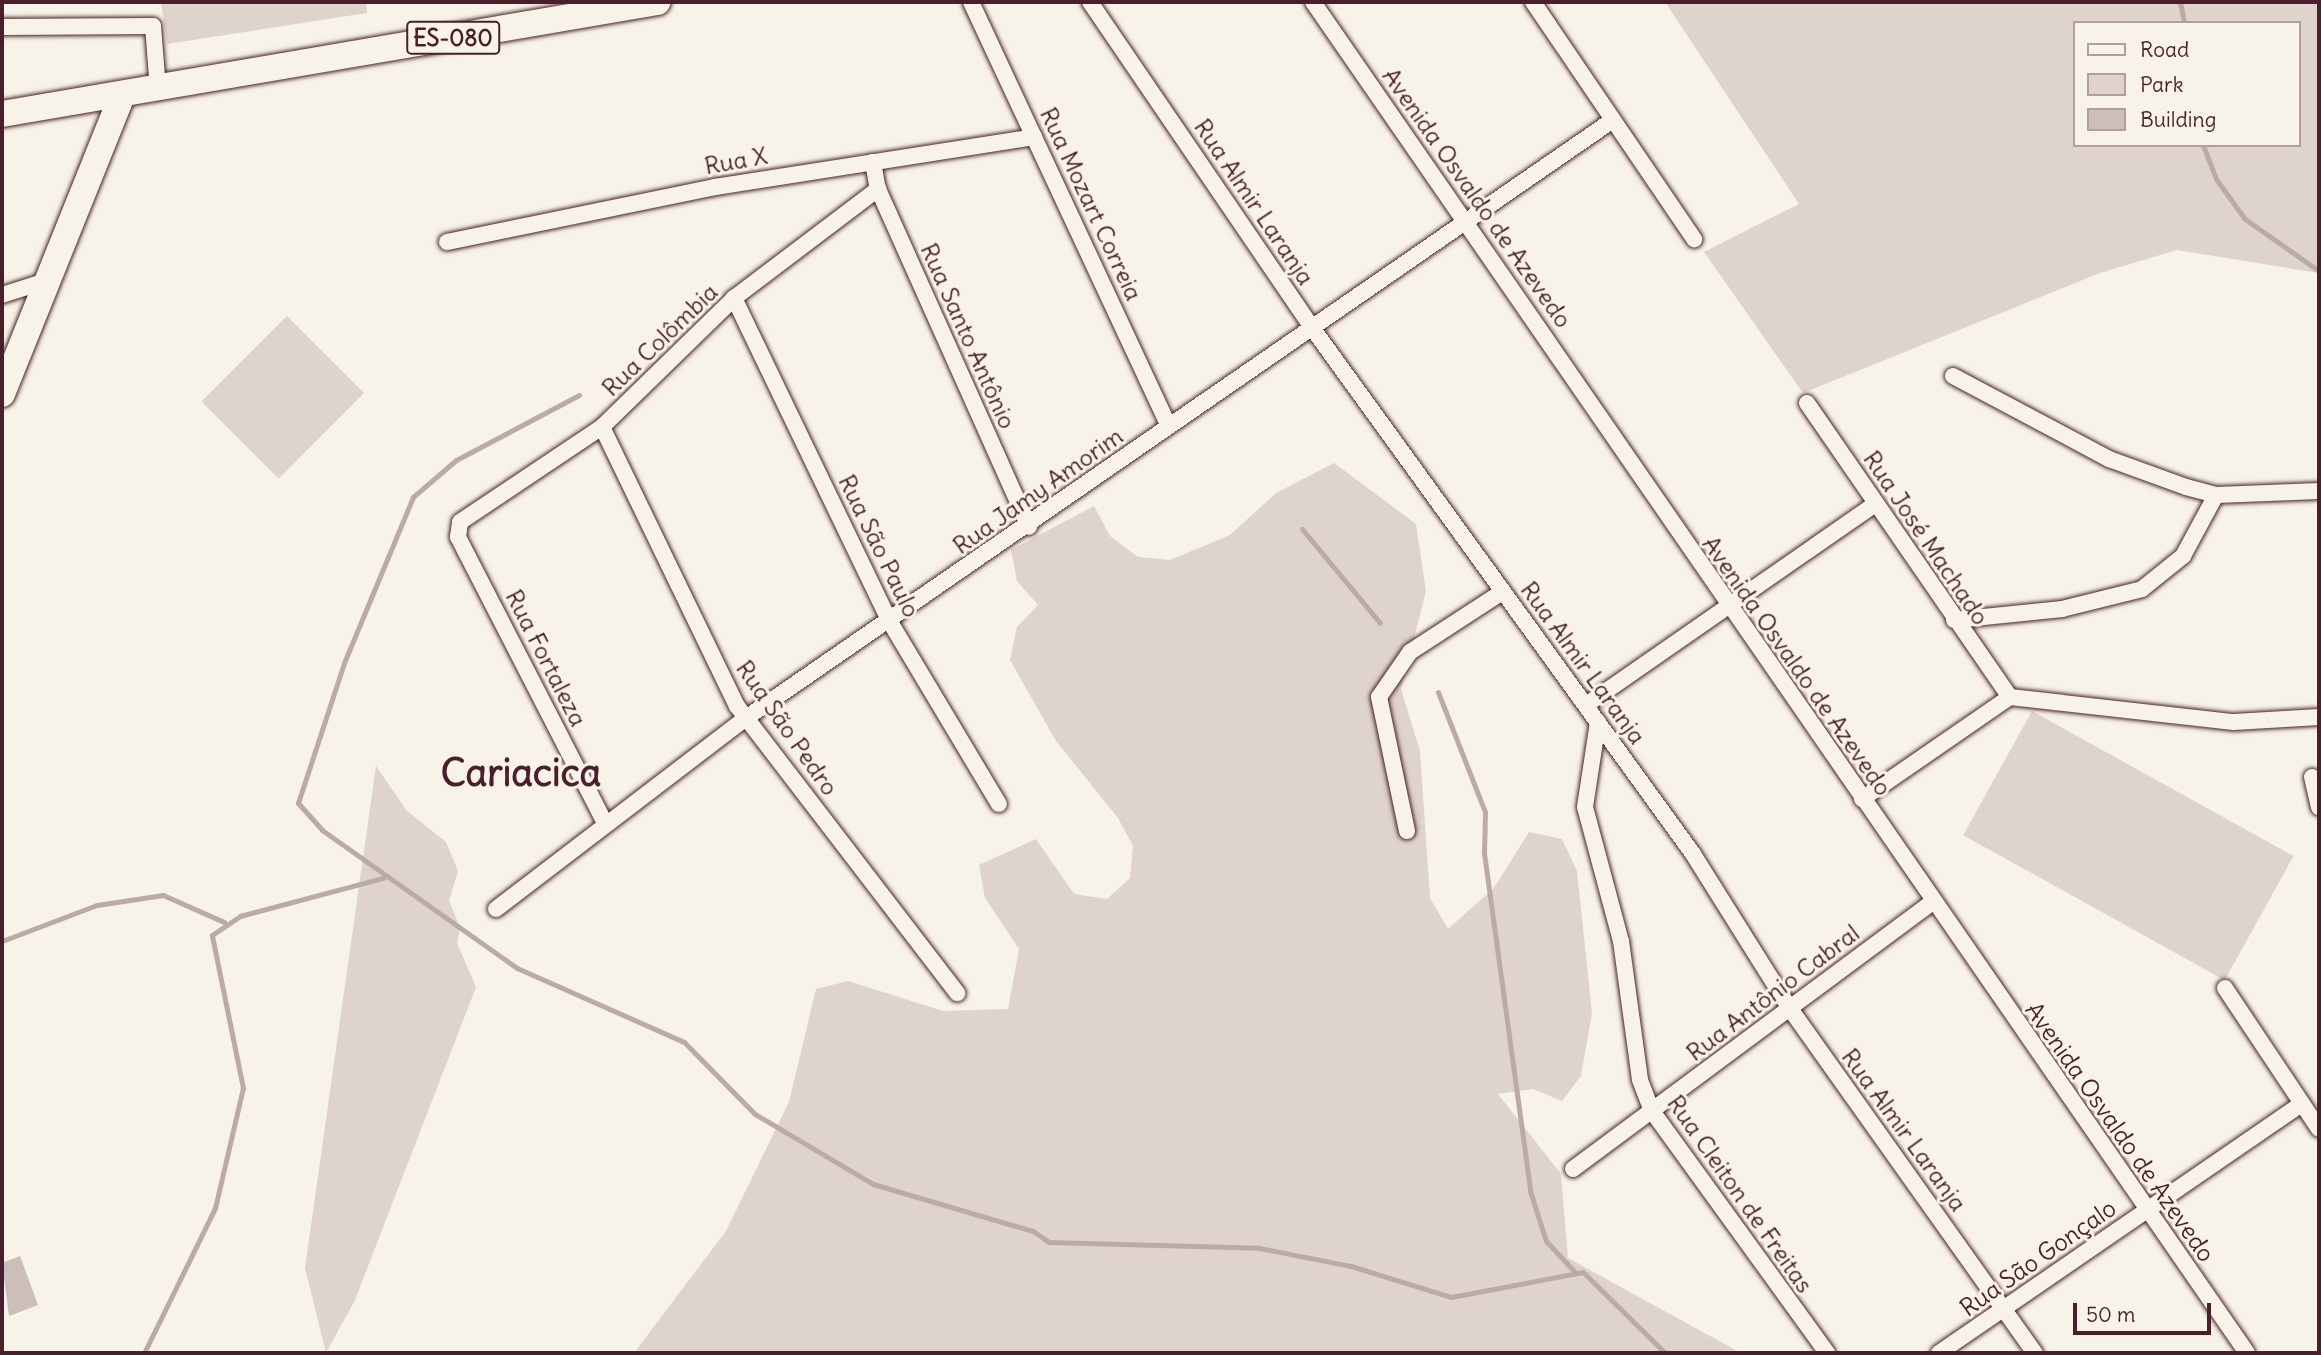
<!DOCTYPE html>
<html>
<head>
<meta charset="utf-8">
<style>
  body { margin:0 }
  #map { position:relative; width:2321px; height:1355px; overflow:hidden; background:#f7f3e8; font-family:Delius,sans-serif }
  div>[style] { position:absolute }
  .green>* { inset:0; background:#ded4cc; transform-origin:0 0 }
  .stream>* { height:5px; margin:-2.5px; padding:0 2.5px; transform-origin:2.5px; border-radius:2.5px; background:#bcaaa7 }
  .building>* { inset:0; background:#ccbfb9 }
  .roads { filter:drop-shadow(0 0 2px #4a1f2b) drop-shadow(0 0 2px #4a1f2b) }
  .minor>* { height:16px; margin:-8px; padding:0 8px; transform-origin:8px; border-radius:8px; background:#f7f3e8 }
  .primary>* { height:26px; margin:-13px; padding:0 13px; transform-origin:13px; border-radius:13px; background:#f7f3e8 }
  span { translate:-50% -50%; white-space:nowrap; text-align:center; line-height:1.15; -webkit-text-stroke:6px #f7f3e8; paint-order:stroke }
  .shield-label span { padding:2px 5px; background:#f7f3e8; border:2px solid; border-radius:5px; -webkit-text-stroke-width:0 }
  .shield-label { font-size:23px; color:#4a1f2b; font-weight:700 }
  .street-label { font-size:24px; color:#4a1f2b }
  .town-label { font-size:38px; color:#4a1f2b; font-weight:700 }
  .frame { position:absolute; inset:0; border:4px solid #4a1f2b; pointer-events:none }
  .legend { position:absolute; left:2073px; top:21px; width:228px; height:126px; box-sizing:border-box; background:#f7f3e8; border:2px solid #b29e9c; margin:0; padding:9px 12px; list-style:none; font-size:21px; color:#4a1f2b }
  .legend li { display:flex; align-items:center; gap:14px; height:35px }
  .legend b { width:35px; border:2px solid #b29e9c }
  .scale { position:absolute; left:2073px; top:1303px; width:138px; height:32px; box-sizing:border-box; border:4px solid #4a1f2b; border-top:0; padding-left:9px; font-size:21px; line-height:24px; white-space:nowrap; color:#4a1f2b; -webkit-text-stroke:5px #f7f3e8; paint-order:stroke }
</style>
</head>
<body>
<div id="map">
  <div class="green">
    <i style="clip-path:polygon(161px 2px,366px 2px,367px 13px,167px 44px)"></i>
    <i style="clip-path:polygon(evenodd,1665px 2px,2319px 2px,2319px 273px,2177px 250px,2100px 273px,1803px 393px,1704px 252px,1799px 204px,1665px 2px,2074px 23px,2298px 23px,2298px 145px,2074px 145px,2074px 23px)"></i>
    <i style="left:287px;top:316px;width:109px;height:121px;rotate:45deg"></i>
    <i style="clip-path:polygon(1334px 463px,1416px 524px,1426px 591px,1401px 689px,1420px 751px,1430px 898px,1448px 929px,1494px 888px,1529px 832px,1562px 839px,1577px 871px,1592px 1013px,1581px 1076px,1562px 1101px,1533px 1089px,1498px 1094px,1561px 1174px,1568px 1258px,1741px 1353px,634px 1353px,726px 1231px,789px 1102px,816px 989px,848px 981px,943px 1011px,1008px 1009px,1019px 949px,985px 898px,979px 865px,1036px 839px,1074px 894px,1107px 899px,1130px 878px,1133px 846px,1118px 818px,1056px 741px,1010px 660px,1017px 627px,1038px 605px,1017px 581px,1011px 550px,1094px 506px,1110px 536px,1138px 557px,1170px 560px,1230px 535px,1276px 493px)"></i>
    <i style="left:2032px;top:711px;width:299px;height:142px;rotate:29deg"></i>
    <i style="clip-path:polygon(376px 766px,407px 811px,446px 842px,458px 871px,449px 901px,460px 927px,457px 943px,476px 987px,355px 1300px,326px 1353px,305px 1268px)"></i>
  </div>
  <div class="stream">
    <i style="left:2180px;top:2px;width:21px;rotate:79deg"></i>
    <i style="left:2203px;top:145px;width:36px;rotate:69deg"></i>
    <i style="left:2216px;top:179px;width:49px;rotate:54.1deg"></i>
    <i style="left:2245px;top:219px;width:90px;rotate:35.1deg"></i>
    <i style="left:579px;top:395px;width:139px;rotate:152.1deg"></i>
    <i style="left:456px;top:460px;width:57px;rotate:139.3deg"></i>
    <i style="left:413px;top:497px;width:180px;rotate:112.6deg"></i>
    <i style="left:344px;top:663px;width:147px;rotate:108.2deg"></i>
    <i style="left:298px;top:803px;width:36px;rotate:48deg"></i>
    <i style="left:322px;top:830px;width:239px;rotate:35.3deg"></i>
    <i style="left:517px;top:968px;width:183px;rotate:23.9deg"></i>
    <i style="left:684px;top:1042px;width:101px;rotate:45.4deg"></i>
    <i style="left:755px;top:1114px;width:137px;rotate:30.7deg"></i>
    <i style="left:873px;top:1184px;width:167px;rotate:16.4deg"></i>
    <i style="left:1033px;top:1231px;width:19px;rotate:35deg"></i>
    <i style="left:1049px;top:1242px;width:210px;rotate:1.6deg"></i>
    <i style="left:1259px;top:1248px;width:94px;rotate:11.1deg"></i>
    <i style="left:1351px;top:1266px;width:105px;rotate:17.2deg"></i>
    <i style="left:1451px;top:1297px;width:134px;rotate:-10.7deg"></i>
    <i style="left:1583px;top:1272px;width:115px;rotate:44.6deg"></i>
    <i style="left:1302px;top:529px;width:122px;rotate:50.3deg"></i>
    <i style="left:1438px;top:692px;width:129px;rotate:68.6deg"></i>
    <i style="left:1485px;top:812px;width:41px;rotate:91.4deg"></i>
    <i style="left:1484px;top:853px;width:341px;rotate:82.2deg"></i>
    <i style="left:1530px;top:1191px;width:52px;rotate:72.3deg"></i>
    <i style="left:1546px;top:1241px;width:42px;rotate:46.9deg"></i>
    <i style="left:2px;top:941px;width:102px;rotate:-20.8deg"></i>
    <i style="left:97px;top:905px;width:67px;rotate:-8.6deg"></i>
    <i style="left:163px;top:895px;width:67px;rotate:23.9deg"></i>
    <i style="left:144px;top:1353px;width:161px;rotate:-63.9deg"></i>
    <i style="left:215px;top:1208px;width:123px;rotate:-76.9deg"></i>
    <i style="left:243px;top:1088px;width:156px;rotate:-101.5deg"></i>
    <i style="left:212px;top:935px;width:34px;rotate:-34deg"></i>
    <i style="left:240px;top:916px;width:148px;rotate:-14.9deg"></i>
  </div>
  <div class="building">
    <i style="clip-path:polygon(20px 1256px,38px 1305px,9px 1316px,2px 1263px)"></i>
  </div>
  <div class="roads">
    <div class="minor">
      <i style="left:971px;top:2px;width:468px;rotate:65deg"></i>
      <i style="left:1090px;top:2px;width:396px;rotate:55.7deg"></i>
      <i style="left:1313px;top:329px;width:648px;rotate:54.1deg"></i>
      <i style="left:1693px;top:854px;width:184px;rotate:57.9deg"></i>
      <i style="left:1791px;top:1010px;width:421px;rotate:54.6deg"></i>
      <i style="left:1313px;top:2px;width:1642px;rotate:55.34deg"></i>
      <i style="left:1533px;top:2px;width:287px;rotate:55.8deg"></i>
      <i style="left:2px;top:27px;width:151px;rotate:-0.4deg"></i>
      <i style="left:153px;top:26px;width:63px;rotate:85.5deg"></i>
      <i style="left:873px;top:162px;width:27px;rotate:80deg"></i>
      <i style="left:878px;top:189px;width:370px;rotate:65.9deg"></i>
      <i style="left:447px;top:242px;width:274px;rotate:-11.6deg"></i>
      <i style="left:715px;top:187px;width:323px;rotate:-8.9deg"></i>
      <i style="left:2px;top:295px;width:49px;rotate:-17.7deg"></i>
      <i style="left:734px;top:298px;width:360px;rotate:64.3deg"></i>
      <i style="left:890px;top:622px;width:212px;rotate:59.1deg"></i>
      <i style="left:1953px;top:376px;width:177px;rotate:28deg"></i>
      <i style="left:2109px;top:459px;width:82px;rotate:20deg"></i>
      <i style="left:2186px;top:487px;width:31px;rotate:15deg"></i>
      <i style="left:2216px;top:495px;width:103px;rotate:-2.2deg"></i>
      <i style="left:1807px;top:403px;width:357px;rotate:55.4deg"></i>
      <i style="left:602px;top:427px;width:310px;rotate:64.2deg"></i>
      <i style="left:737px;top:706px;width:362px;rotate:52.5deg"></i>
      <i style="left:1954px;top:620px;width:109px;rotate:-5.8deg"></i>
      <i style="left:2062px;top:609px;width:82px;rotate:-14deg"></i>
      <i style="left:2142px;top:589px;width:53px;rotate:-38.8deg"></i>
      <i style="left:2183px;top:556px;width:69px;rotate:-61.6deg"></i>
      <i style="left:1586px;top:705px;width:352px;rotate:-34.8deg"></i>
      <i style="left:1598px;top:722px;width:86px;rotate:98.7deg"></i>
      <i style="left:1585px;top:807px;width:139px;rotate:75deg"></i>
      <i style="left:1621px;top:941px;width:140px;rotate:82.2deg"></i>
      <i style="left:1640px;top:1080px;width:33px;rotate:69deg"></i>
      <i style="left:1652px;top:1111px;width:299px;rotate:54.1deg"></i>
      <i style="left:2312px;top:777px;width:31px;rotate:77deg"></i>
      <i style="left:1862px;top:799px;width:180px;rotate:-34.6deg"></i>
      <i style="left:2010px;top:697px;width:225px;rotate:6.4deg"></i>
      <i style="left:2234px;top:722px;width:85px;rotate:-3.4deg"></i>
      <i style="left:605px;top:823px;width:322px;rotate:-117.2deg"></i>
      <i style="left:458px;top:537px;width:15px;rotate:-82deg"></i>
      <i style="left:460px;top:522px;width:171px;rotate:-33.8deg"></i>
      <i style="left:602px;top:427px;width:185px;rotate:-44.3deg"></i>
      <i style="left:734px;top:298px;width:181px;rotate:-37.1deg"></i>
      <i style="left:1407px;top:831px;width:137px;rotate:-101.8deg"></i>
      <i style="left:1379px;top:697px;width:55px;rotate:-55.4deg"></i>
      <i style="left:1410px;top:652px;width:110px;rotate:-33.1deg"></i>
      <i style="left:496px;top:909px;width:315px;rotate:-37.4deg"></i>
      <i style="left:746px;top:718px;width:1053px;rotate:-34.6deg"></i>
      <i style="left:2225px;top:988px;width:169px;rotate:56.3deg"></i>
      <i style="left:1573px;top:1169px;width:447px;rotate:-36.6deg"></i>
      <i style="left:1939px;top:1353px;width:439px;rotate:-34.5deg"></i>
    </div>
    <div class="primary">
      <i style="left:2px;top:114px;width:665px;rotate:-9.7deg"></i>
      <i style="left:2px;top:394px;width:322px;rotate:-68.1deg"></i>
    </div>
  </div>
  <div class="shield-label">
    <span style="left:453px;top:38px">ES-080</span>
  </div>
  <div class="street-label">
    <span style="left:736px;top:161px;rotate:-10deg">Rua X</span>
    <span style="left:1477px;top:198px;rotate:55deg">Avenida Osvaldo de Azevedo</span>
    <span style="left:1254px;top:202px;rotate:56deg">Rua Almir Laranja</span>
    <span style="left:1091px;top:204px;rotate:65deg">Rua Mozart Correia</span>
    <span style="left:968px;top:336px;rotate:66deg">Rua Santo Antônio</span>
    <span style="left:660px;top:340px;rotate:-44deg">Rua Colômbia</span>
    <span style="left:1038px;top:491px;rotate:-35deg">Rua Jamy Amorim</span>
    <span style="left:1926px;top:538px;rotate:56deg">Rua José Machado</span>
    <span style="left:879px;top:546px;rotate:64deg">Rua São Paulo</span>
    <span style="left:546px;top:658px;rotate:63deg">Rua Fortaleza</span>
    <span style="left:1583px;top:663px;rotate:54deg">Rua Almir Laranja</span>
    <span style="left:1797px;top:666px;rotate:55deg">Avenida Osvaldo de Azevedo</span>
    <span style="left:787px;top:728px;rotate:55deg">Rua São Pedro</span>
    <span style="left:1773px;top:993px;rotate:-37deg">Rua Antônio Cabral</span>
    <span style="left:1904px;top:1130px;rotate:54deg">Rua Almir Laranja</span>
    <span style="left:2120px;top:1132px;rotate:55deg">Avenida Osvaldo de Azevedo</span>
    <span style="left:1740px;top:1194px;rotate:55deg">Rua Cleiton de Freitas</span>
    <span style="left:2038px;top:1258px;rotate:-35deg">Rua São Gonçalo</span>
  </div>
  <div class="town-label">
    <span style="left:521px;top:773px">Cariacica</span>
  </div>
  <div class="frame"></div>
  <ul class="legend">
  <li><b style="height:9px;background:#f7f3e8"></b>Road</li>
  <li><b style="height:19px;background:#ded4cc"></b>Park</li>
  <li><b style="height:19px;background:#ccbfb9"></b>Building</li>
  </ul>
  <div class="scale">50 m</div>
</div>
</body>
</html>
